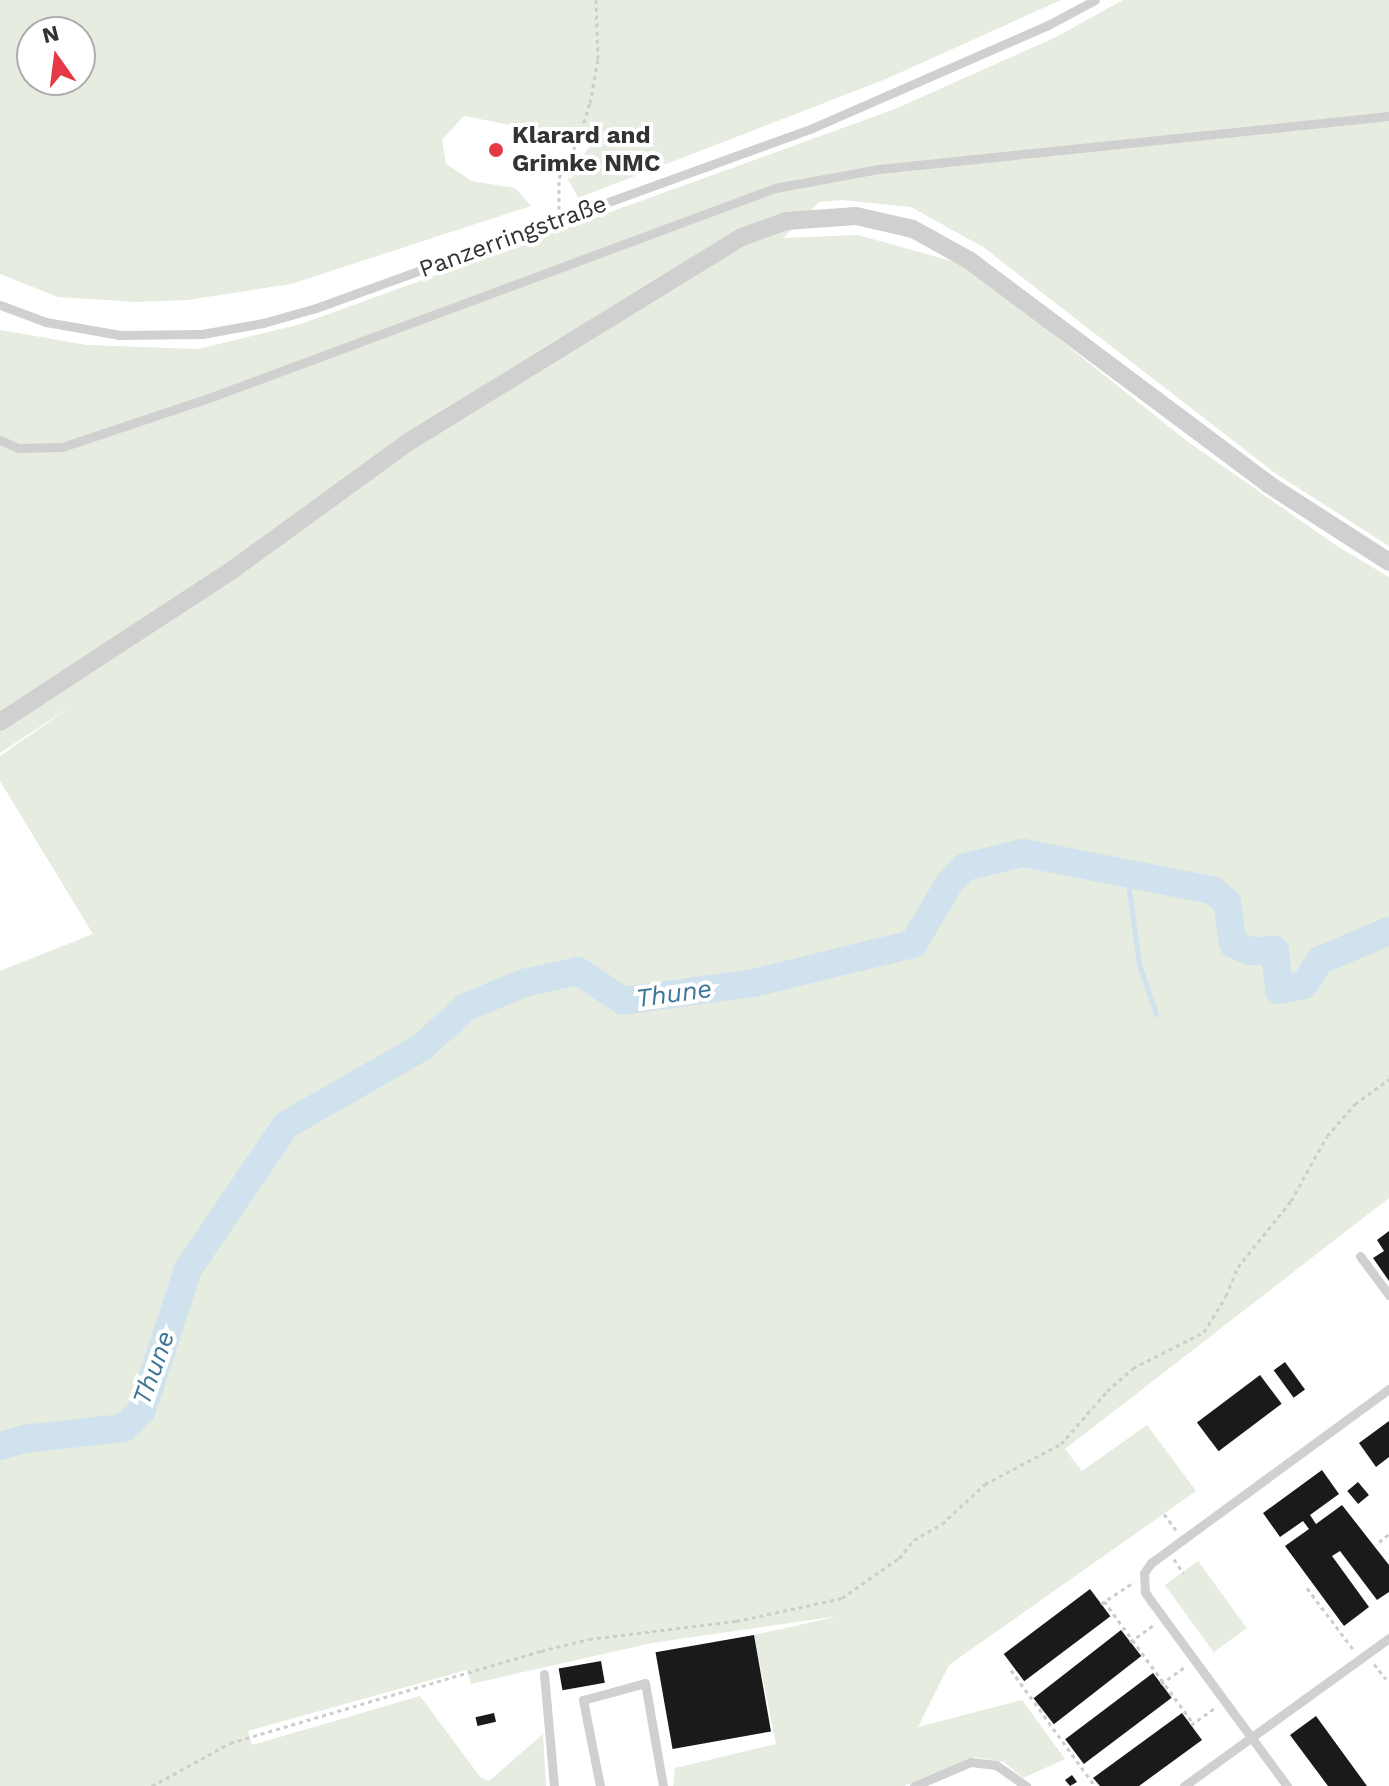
<!DOCTYPE html>
<html>
<head>
<meta charset="utf-8">
<style>
  body { margin:0 }
  #map { position:relative; width:1389px; height:1786px; overflow:hidden; background:#fff; font-family:"Work Sans",sans-serif }
  div>[style] { position:absolute }
  .green>* { inset:0; background:#e6ecdf; transform-origin:0 0 }
  .stream>* { height:5px; margin:-2.5px; padding:0 2.5px; transform-origin:2.5px; border-radius:2.5px; background:#cfe2ee }
  .river>* { height:28px; margin:-14px; padding:0 14px; transform-origin:14px; border-radius:14px; background:#cfe2ee }
  .building>* { inset:0; background:#1a1a1a; transform-origin:0 0 }
  .path>* { height:3px; margin-top:-1.5px; transform-origin:0; background:repeating-linear-gradient(90deg,#cdcdcd 0 4px,transparent 0 8px) }
  .lane>* { height:9px; margin:-4.5px; padding:0 4.5px; transform-origin:4.5px; border-radius:4.5px; background:#d0d0d0 }
  .street>* { height:18px; margin:-9px; padding:0 9px; transform-origin:9px; border-radius:9px; background:#d0d0d0 }
  .dots>* { width:22px; height:22px; translate:-50% -50%; box-sizing:border-box; border:4px solid #fff; border-radius:50% }
  span { translate:-50% -50%; white-space:nowrap; text-align:center; line-height:1.15; -webkit-text-stroke:8px #fff; paint-order:stroke }
  .poi-label { font-size:24px; color:#333; font-weight:700 }
  .left { translate:0 -50%; text-align:left }
  .street-label { font-size:24px; color:#333 }
  .water-label { font-size:26px; color:#3f7597; font-style:italic }
  .north { position:absolute; left:16px; top:16px; width:80px; height:80px; box-sizing:border-box; background:#fff; border:2px solid #adadad; border-radius:50%; rotate:346deg; font-size:22px; font-weight:700; line-height:32px; text-align:center; color:#333 }
  .north::after { content:''; display:block; margin:auto; width:28px; height:36px; background:#e63946; clip-path:polygon(50% 0,100% 100%,50% 72%,0 100%) }
</style>
</head>
<body>
<div id="map">
  <div class="green">
    <i style="clip-path:polygon(evenodd,0 0,1061px 0,886px 79px,578px 198px,568px 179px,593px 141px,464px 116px,442px 140px,446px 164px,472px 181px,515px 188px,531px 206px,291px 284px,187px 300px,136px 302px,58px 297px,0 274px,0 0,32px 32px,80px 32px,80px 80px,32px 80px,32px 32px)"></i>
    <i style="clip-path:polygon(1123px 0,1389px 0,1389px 546px,1275px 473px,983px 247px,911px 207px,842px 200px,819px 202px,783px 238px,858px 235px,966px 265px,1187px 441px,1337px 546px,1389px 577px,1389px 1198px,1065px 1449px,1082px 1471px,1147px 1425px,1196px 1491px,949px 1665px,918px 1727px,1022px 1700px,1065px 1759px,1023px 1778px,1004px 1762px,974px 1757px,904px 1786px,673px 1786px,675px 1768px,776px 1744px,754px 1635px,839px 1616px,652px 1643px,471px 1684px,467px 1670px,248px 1731px,252px 1745px,420px 1696px,481px 1778px,489px 1781px,543px 1734px,546px 1786px,0 1786px,0 971px,93px 934px,0 781px,0 756px,76px 703px,0 753px,0 330px,87px 345px,198px 349px,301px 324px,895px 109px,1054px 38px)"></i>
    <i style="left:1198px;top:1561px;width:83px;height:41px;rotate:54deg"></i>
  </div>
  <div class="stream">
    <i style="left:1127px;top:875px;width:90px;rotate:82.3deg"></i>
    <i style="left:1139px;top:964px;width:53px;rotate:71.2deg"></i>
  </div>
  <div class="river">
    <i style="left:0;top:1446px;width:25px;rotate:-16deg"></i>
    <i style="left:24px;top:1439px;width:100px;rotate:-6.3deg"></i>
    <i style="left:123px;top:1428px;width:26px;rotate:-43deg"></i>
    <i style="left:142px;top:1410px;width:148px;rotate:-71.9deg"></i>
    <i style="left:188px;top:1269px;width:174px;rotate:-55.8deg"></i>
    <i style="left:286px;top:1125px;width:157px;rotate:-29.8deg"></i>
    <i style="left:422px;top:1047px;width:59px;rotate:-42.3deg"></i>
    <i style="left:466px;top:1007px;width:63px;rotate:-22.5deg"></i>
    <i style="left:524px;top:983px;width:55px;rotate:-12.5deg"></i>
    <i style="left:578px;top:971px;width:54px;rotate:33.7deg"></i>
    <i style="left:623px;top:1001px;width:131px;rotate:-7.9deg"></i>
    <i style="left:753px;top:983px;width:165px;rotate:-13.7deg"></i>
    <i style="left:913px;top:944px;width:72px;rotate:-59.2deg"></i>
    <i style="left:950px;top:882px;width:21px;rotate:-45deg"></i>
    <i style="left:965px;top:867px;width:60px;rotate:-13.6deg"></i>
    <i style="left:1023px;top:853px;width:193px;rotate:11.1deg"></i>
    <i style="left:1212px;top:890px;width:19px;rotate:39deg"></i>
    <i style="left:1227px;top:902px;width:42px;rotate:81.9deg"></i>
    <i style="left:1233px;top:944px;width:18px;rotate:22deg"></i>
    <i style="left:1250px;top:951px;width:25px;rotate:-2deg"></i>
    <i style="left:1275px;top:950px;width:40px;rotate:84.3deg"></i>
    <i style="left:1279px;top:990px;width:25px;rotate:-11deg"></i>
    <i style="left:1304px;top:985px;width:30px;rotate:-57deg"></i>
    <i style="left:1320px;top:960px;width:75px;rotate:-22.8deg"></i>
  </div>
  <div class="building">
    <i style="clip-path:polygon(1389px 1231px,1389px 1281px,1373px 1258px,1384px 1251px,1377px 1240px)"></i>
    <i style="left:1285px;top:1362px;width:34px;height:14px;rotate:54deg"></i>
    <i style="left:1260px;top:1375px;width:36px;height:79px;rotate:53deg"></i>
    <i style="clip-path:polygon(1389px 1421px,1389px 1457px,1376px 1467px,1359px 1443px)"></i>
    <i style="clip-path:polygon(1322px 1470px,1339px 1494px,1310px 1515px,1316px 1524px,1342px 1505px,1389px 1565px,1389px 1592px,1377px 1600px,1340px 1551px,1332px 1556px,1369px 1607px,1344px 1626px,1285px 1546px,1309px 1529px,1303px 1521px,1280px 1537px,1263px 1513px)"></i>
    <i style="left:1358px;top:1482px;width:17px;height:14px;rotate:50deg"></i>
    <i style="left:1090px;top:1589px;width:34px;height:108px;rotate:53deg"></i>
    <i style="left:1121px;top:1630px;width:33px;height:111px;rotate:52deg"></i>
    <i style="left:754px;top:1635px;width:98px;height:100px;rotate:80deg"></i>
    <i style="left:601px;top:1661px;width:22px;height:43px;rotate:80deg"></i>
    <i style="left:1153px;top:1673px;width:31px;height:110px;rotate:53deg"></i>
    <i style="left:494px;top:1713px;width:9px;height:19px;rotate:77deg"></i>
    <i style="clip-path:polygon(1182px 1713px,1202px 1740px,1139px 1786px,1100px 1786px,1093px 1778px)"></i>
    <i style="clip-path:polygon(1316px 1716px,1367px 1786px,1328px 1786px,1290px 1735px)"></i>
    <i style="clip-path:polygon(1072px 1775px,1077px 1782px,1070px 1786px,1065px 1780px)"></i>
  </div>
  <div class="path">
    <i style="left:559px;top:209px;width:31px;rotate:-90deg"></i>
    <i style="left:559px;top:178px;width:45px;rotate:-63.4deg"></i>
    <i style="left:579px;top:138px;width:37px;rotate:-73deg"></i>
    <i style="left:590px;top:103px;width:45px;rotate:-79.7deg"></i>
    <i style="left:598px;top:59px;width:59px;rotate:-91.9deg"></i>
    <i style="left:1164px;top:1514px;width:20px;rotate:53deg"></i>
    <i style="left:1379px;top:1542px;width:13px;rotate:-39deg"></i>
    <i style="left:1174px;top:1559px;width:17px;rotate:57deg"></i>
    <i style="left:1307px;top:1588px;width:76px;rotate:53deg"></i>
    <i style="left:1104px;top:1601px;width:151px;rotate:53.9deg"></i>
    <i style="left:1101px;top:1604px;width:40px;rotate:-34deg"></i>
    <i style="left:1130px;top:1642px;width:29px;rotate:-36deg"></i>
    <i style="left:1374px;top:1664px;width:19px;rotate:51deg"></i>
    <i style="left:1011px;top:1670px;width:143px;rotate:54.1deg"></i>
    <i style="left:1161px;top:1684px;width:29px;rotate:-36deg"></i>
    <i style="left:1191px;top:1725px;width:29px;rotate:-36deg"></i>
    <i style="left:152px;top:1786px;width:89px;rotate:-28.9deg"></i>
    <i style="left:230px;top:1743px;width:324px;rotate:-16.5deg"></i>
    <i style="left:541px;top:1651px;width:49px;rotate:-14deg"></i>
    <i style="left:589px;top:1639px;width:148px;rotate:-7deg"></i>
    <i style="left:736px;top:1621px;width:108px;rotate:-12.2deg"></i>
    <i style="left:842px;top:1598px;width:70px;rotate:-35.1deg"></i>
    <i style="left:899px;top:1558px;width:23px;rotate:-50deg"></i>
    <i style="left:914px;top:1540px;width:32px;rotate:-30deg"></i>
    <i style="left:942px;top:1524px;width:59px;rotate:-42.9deg"></i>
    <i style="left:985px;top:1484px;width:86px;rotate:-27.8deg"></i>
    <i style="left:1061px;top:1444px;width:70px;rotate:-49deg"></i>
    <i style="left:1107px;top:1391px;width:35px;rotate:-41deg"></i>
    <i style="left:1133px;top:1368px;width:80px;rotate:-26.9deg"></i>
    <i style="left:1204px;top:1332px;width:42px;rotate:-58.6deg"></i>
    <i style="left:1226px;top:1296px;width:31px;rotate:-68deg"></i>
    <i style="left:1238px;top:1267px;width:85px;rotate:-51.2deg"></i>
    <i style="left:1291px;top:1201px;width:74px;rotate:-61deg"></i>
    <i style="left:1327px;top:1136px;width:43px;rotate:-48.8deg"></i>
    <i style="left:1355px;top:1104px;width:42px;rotate:-36.3deg"></i>
  </div>
  <div class="lane">
    <i style="left:0;top:305px;width:49px;rotate:20.3deg"></i>
    <i style="left:46px;top:322px;width:75px;rotate:10deg"></i>
    <i style="left:120px;top:335px;width:82px;rotate:-0.7deg"></i>
    <i style="left:202px;top:334px;width:62px;rotate:-10.2deg"></i>
    <i style="left:263px;top:323px;width:55px;rotate:-15.8deg"></i>
    <i style="left:316px;top:308px;width:525px;rotate:-19.92deg"></i>
    <i style="left:810px;top:129px;width:260px;rotate:-23.6deg"></i>
    <i style="left:1048px;top:25px;width:53px;rotate:-28deg"></i>
    <i style="left:0;top:440px;width:20px;rotate:24deg"></i>
    <i style="left:18px;top:448px;width:44px;rotate:-1.3deg"></i>
    <i style="left:62px;top:447px;width:160px;rotate:-18.5deg"></i>
    <i style="left:214px;top:396px;width:598px;rotate:-20.34deg"></i>
    <i style="left:775px;top:188px;width:106px;rotate:-10.4deg"></i>
    <i style="left:879px;top:169px;width:513px;rotate:-5.93deg"></i>
    <i style="left:1360px;top:1256px;width:49px;rotate:53.4deg"></i>
    <i style="left:544px;top:1674px;width:112px;rotate:84.9deg"></i>
    <i style="left:600px;top:1786px;width:88px;rotate:-101.2deg"></i>
    <i style="left:583px;top:1700px;width:64px;rotate:-15.3deg"></i>
    <i style="left:645px;top:1683px;width:105px;rotate:80.1deg"></i>
    <i style="left:914px;top:1786px;width:62px;rotate:-22.8deg"></i>
    <i style="left:971px;top:1762px;width:25px;rotate:7deg"></i>
    <i style="left:996px;top:1765px;width:37px;rotate:35deg"></i>
    <i style="left:1184px;top:1786px;width:253px;rotate:-35.8deg"></i>
    <i style="left:1287px;top:1786px;width:230px;rotate:-126.3deg"></i>
    <i style="left:1151px;top:1601px;width:11px;rotate:-124deg"></i>
    <i style="left:1145px;top:1592px;width:19px;rotate:-93deg"></i>
    <i style="left:1144px;top:1573px;width:12px;rotate:-55deg"></i>
    <i style="left:1151px;top:1563px;width:295px;rotate:-36.2deg"></i>
  </div>
  <div class="street">
    <i style="left:0;top:722px;width:281px;rotate:-33.2deg"></i>
    <i style="left:235px;top:568px;width:216px;rotate:-36deg"></i>
    <i style="left:410px;top:441px;width:390px;rotate:-31.6deg"></i>
    <i style="left:742px;top:237px;width:47px;rotate:-20deg"></i>
    <i style="left:786px;top:221px;width:70px;rotate:-4.1deg"></i>
    <i style="left:856px;top:216px;width:58px;rotate:12.8deg"></i>
    <i style="left:913px;top:229px;width:64px;rotate:29deg"></i>
    <i style="left:969px;top:260px;width:374px;rotate:36.8deg"></i>
    <i style="left:1268px;top:484px;width:144px;rotate:32.8deg"></i>
  </div>
  <div class="dots">
    <i style="left:496px;top:150px;background:#e63946"></i>
  </div>
  <div class="poi-label">
    <span class="left" style="left:512px;top:150px">Klarard and<br>Grimke NMC</span>
  </div>
  <div class="street-label">
    <span style="left:513px;top:237px;rotate:-20deg">Panzerringstraße</span>
  </div>
  <div class="water-label">
    <span style="left:674px;top:994px;rotate:-8deg">Thune</span>
    <span style="left:154px;top:1368px;rotate:-70deg">Thune</span>
  </div>
  <div class="north">N</div>
</div>
</body>
</html>
